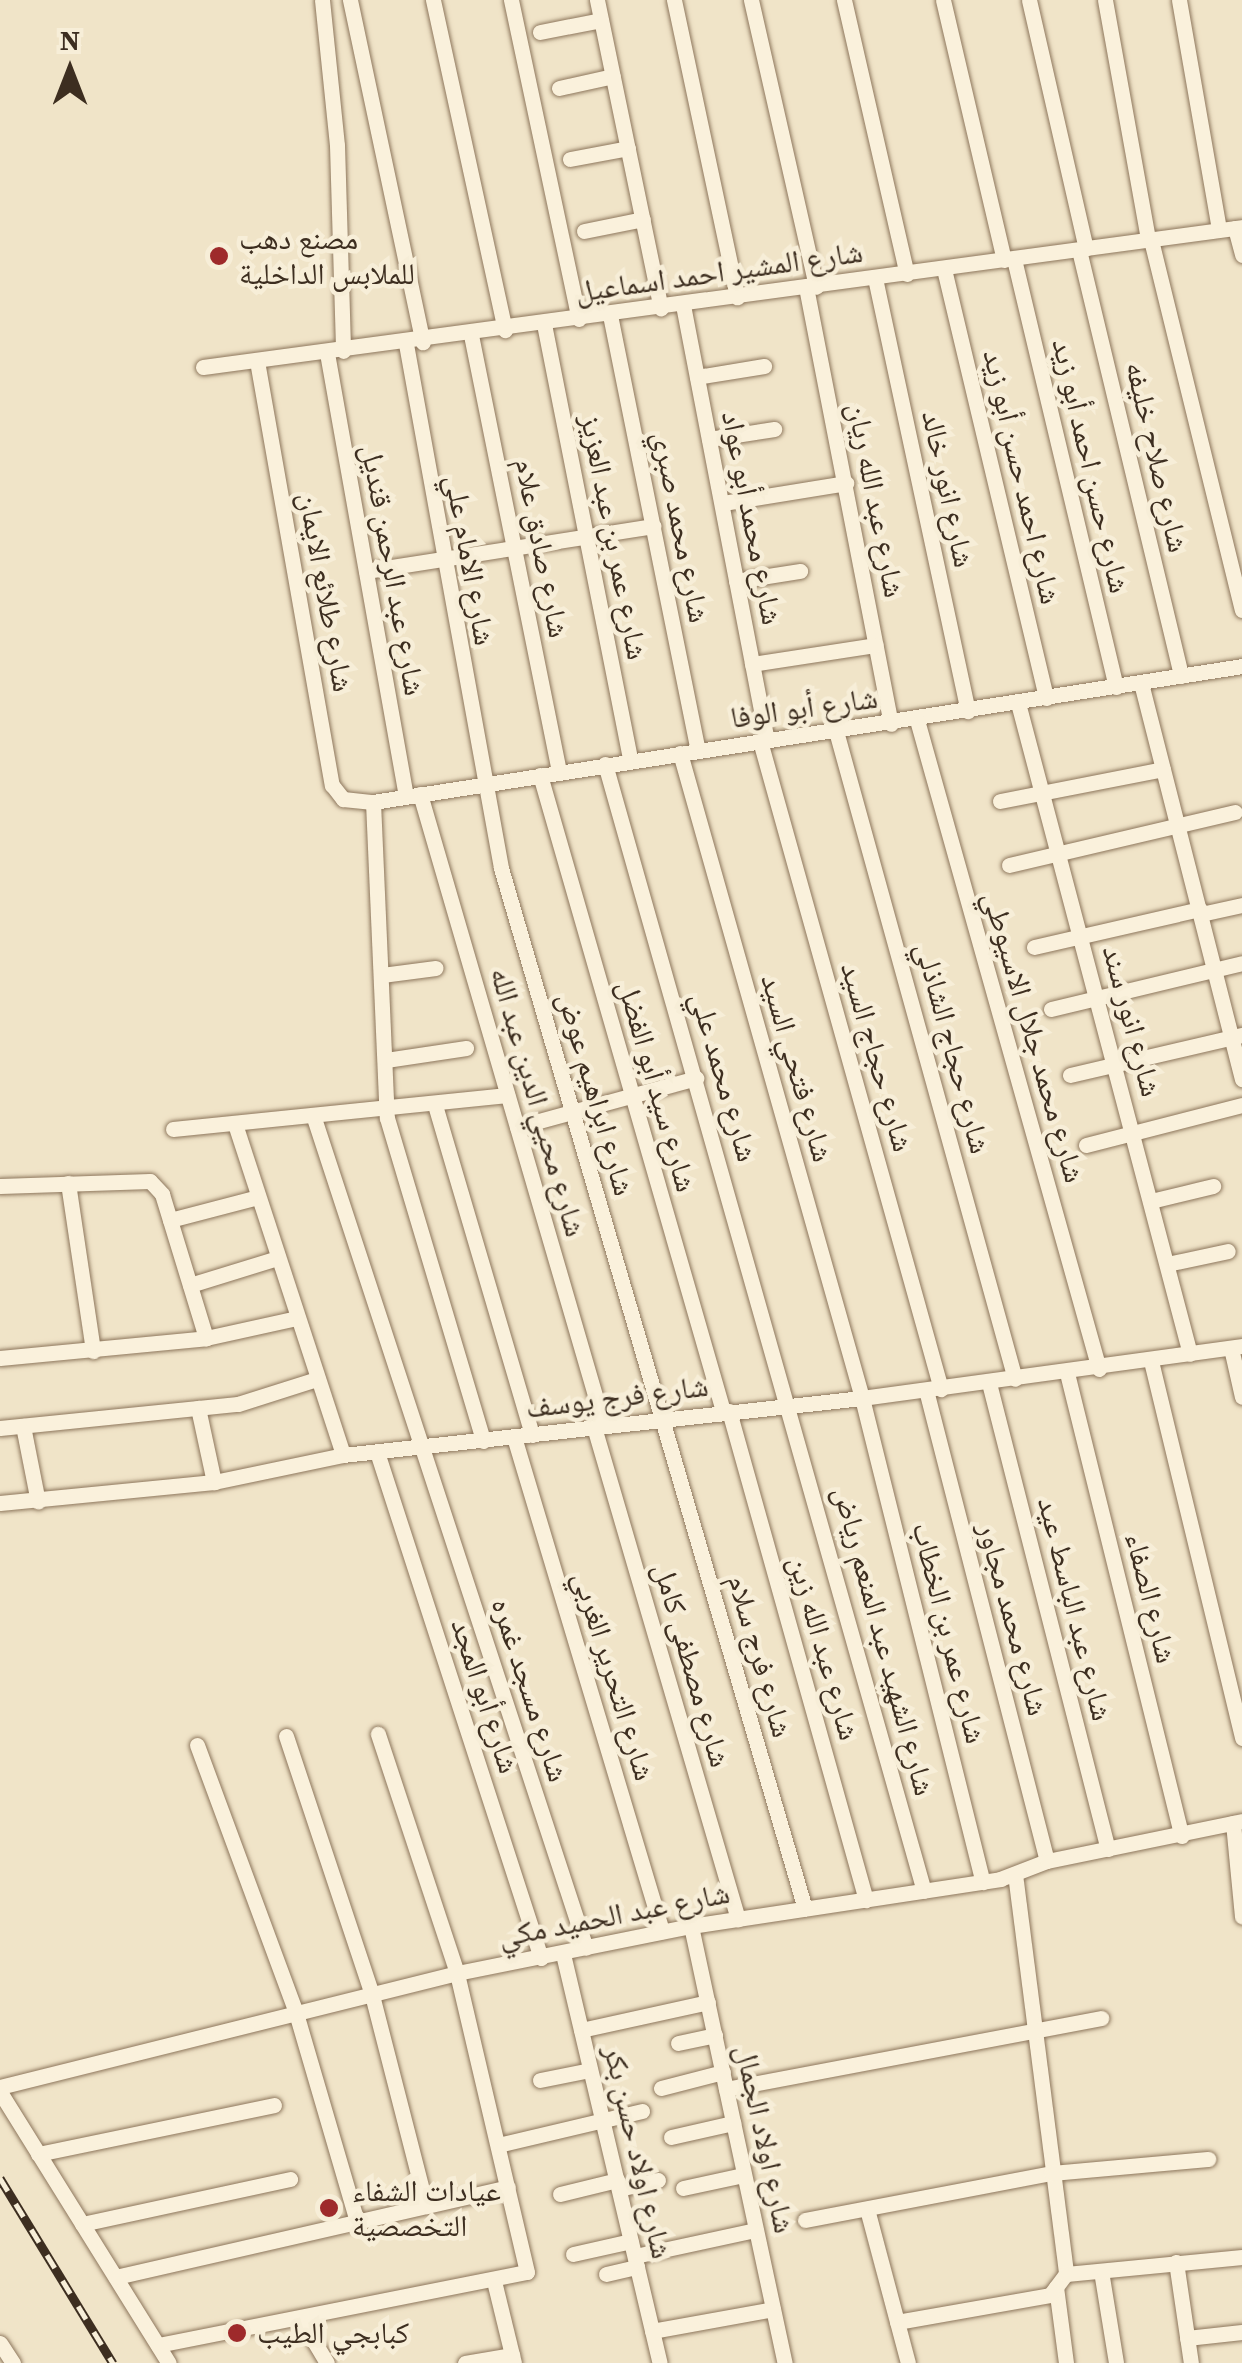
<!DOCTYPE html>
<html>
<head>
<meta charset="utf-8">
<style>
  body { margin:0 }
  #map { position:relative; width:1242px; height:2363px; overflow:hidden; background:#f0e4c8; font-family:"Source Serif 4","Noto Naskh Arabic",serif }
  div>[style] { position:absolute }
  .roads { filter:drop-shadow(0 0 2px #8d765c) drop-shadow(0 0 2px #8d765c) }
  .minor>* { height:15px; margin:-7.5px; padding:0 7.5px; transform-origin:7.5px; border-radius:7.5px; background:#faf1dc }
  .rail>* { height:9px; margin-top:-4.5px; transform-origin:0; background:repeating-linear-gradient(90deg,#f7eed8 0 15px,#3d2e20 0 30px); box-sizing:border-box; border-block:2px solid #3d2e20 }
  .dots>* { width:28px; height:28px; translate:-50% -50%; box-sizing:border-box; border:5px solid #f7eed8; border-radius:50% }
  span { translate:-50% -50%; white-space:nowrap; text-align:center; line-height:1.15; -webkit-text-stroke:9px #f7eed8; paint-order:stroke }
  .poi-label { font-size:30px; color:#3d2e20 }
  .left { translate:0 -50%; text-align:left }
  .street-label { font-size:30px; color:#3d2e20 }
  .north { position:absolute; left:20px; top:20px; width:100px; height:100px; -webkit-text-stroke:8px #f7eed8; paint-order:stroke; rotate:0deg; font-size:28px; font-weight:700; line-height:40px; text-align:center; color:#3d2e20 }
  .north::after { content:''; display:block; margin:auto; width:35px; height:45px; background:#3d2e20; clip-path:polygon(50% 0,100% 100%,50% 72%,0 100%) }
</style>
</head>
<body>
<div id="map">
  <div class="roads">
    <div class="minor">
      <i style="left:322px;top:0;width:146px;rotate:84.1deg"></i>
      <i style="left:337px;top:145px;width:206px;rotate:88.3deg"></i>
      <i style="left:350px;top:0;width:350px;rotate:78deg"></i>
      <i style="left:433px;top:0;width:338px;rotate:77.7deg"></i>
      <i style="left:511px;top:0;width:326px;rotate:78deg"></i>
      <i style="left:597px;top:0;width:315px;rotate:78.3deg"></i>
      <i style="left:674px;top:0;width:304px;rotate:78deg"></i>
      <i style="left:751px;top:0;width:294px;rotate:77.2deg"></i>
      <i style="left:844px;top:0;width:281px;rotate:77.1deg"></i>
      <i style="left:943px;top:0;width:267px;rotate:76.8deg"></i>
      <i style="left:1029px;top:0;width:255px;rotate:77.1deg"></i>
      <i style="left:1105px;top:0;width:243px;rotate:79.8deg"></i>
      <i style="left:1179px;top:0;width:233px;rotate:80.1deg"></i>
      <i style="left:540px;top:32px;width:62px;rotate:-11.1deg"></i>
      <i style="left:559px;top:88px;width:55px;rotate:-12.5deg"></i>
      <i style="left:570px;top:159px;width:59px;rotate:-10.7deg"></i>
      <i style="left:1235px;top:228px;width:28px;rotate:75deg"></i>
      <i style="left:584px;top:231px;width:60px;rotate:-11.5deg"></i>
      <i style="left:1151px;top:240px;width:381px;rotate:76.2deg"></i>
      <i style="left:1079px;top:250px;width:438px;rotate:76.5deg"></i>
      <i style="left:1014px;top:259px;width:440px;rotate:76.6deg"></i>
      <i style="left:944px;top:269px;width:441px;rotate:76.6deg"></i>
      <i style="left:875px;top:278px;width:443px;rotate:77.9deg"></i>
      <i style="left:806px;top:287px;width:445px;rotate:79deg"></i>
      <i style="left:683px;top:305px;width:443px;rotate:79.1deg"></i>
      <i style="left:610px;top:315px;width:444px;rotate:78.6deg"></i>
      <i style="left:544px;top:324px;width:444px;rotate:78.8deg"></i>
      <i style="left:471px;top:335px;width:446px;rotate:78.6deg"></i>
      <i style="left:406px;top:344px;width:533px;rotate:79.72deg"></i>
      <i style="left:501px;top:868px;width:1084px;rotate:73.72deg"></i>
      <i style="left:327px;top:353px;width:450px;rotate:79.9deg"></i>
      <i style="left:257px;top:361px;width:431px;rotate:80deg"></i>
      <i style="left:332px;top:785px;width:18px;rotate:52deg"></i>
      <i style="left:343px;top:799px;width:30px;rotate:6deg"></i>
      <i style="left:373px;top:802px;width:880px;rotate:-8.89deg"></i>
      <i style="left:203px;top:367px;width:1048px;rotate:-7.67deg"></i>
      <i style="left:697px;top:377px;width:68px;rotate:-9.3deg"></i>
      <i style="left:709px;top:439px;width:66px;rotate:-8.7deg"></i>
      <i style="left:723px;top:503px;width:125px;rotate:-9.2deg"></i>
      <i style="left:366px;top:571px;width:291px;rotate:-8.9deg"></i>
      <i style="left:736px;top:581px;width:65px;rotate:-8.9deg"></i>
      <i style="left:752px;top:664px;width:125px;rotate:-8.7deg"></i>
      <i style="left:1141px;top:683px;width:409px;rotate:75.7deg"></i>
      <i style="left:1018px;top:703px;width:673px;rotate:75.2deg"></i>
      <i style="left:917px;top:720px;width:674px;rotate:74.33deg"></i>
      <i style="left:836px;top:731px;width:672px;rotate:74.56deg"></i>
      <i style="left:760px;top:741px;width:673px;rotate:74.39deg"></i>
      <i style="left:680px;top:753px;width:670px;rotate:74.24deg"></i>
      <i style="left:862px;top:1398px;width:499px;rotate:76deg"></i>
      <i style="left:605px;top:764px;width:1171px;rotate:74.2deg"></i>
      <i style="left:540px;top:775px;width:662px;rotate:73.95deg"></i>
      <i style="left:420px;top:794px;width:658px;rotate:73.77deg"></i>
      <i style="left:1000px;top:801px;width:166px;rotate:-11.1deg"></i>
      <i style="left:373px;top:802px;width:316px;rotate:87.5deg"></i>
      <i style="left:387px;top:1118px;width:337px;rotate:73.4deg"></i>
      <i style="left:1009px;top:865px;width:232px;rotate:-13.2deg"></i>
      <i style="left:1201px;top:914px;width:42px;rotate:-12.4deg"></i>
      <i style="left:1034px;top:947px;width:170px;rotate:-12.9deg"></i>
      <i style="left:382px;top:975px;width:54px;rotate:-7.4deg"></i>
      <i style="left:1051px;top:1009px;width:196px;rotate:-13.5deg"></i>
      <i style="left:386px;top:1060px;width:81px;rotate:-8.5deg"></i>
      <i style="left:1070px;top:1075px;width:177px;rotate:-13.1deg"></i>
      <i style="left:435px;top:1105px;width:344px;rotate:73.6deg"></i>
      <i style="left:314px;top:1118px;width:873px;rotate:71.86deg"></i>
      <i style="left:235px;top:1124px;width:348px;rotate:71.9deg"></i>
      <i style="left:517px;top:1127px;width:186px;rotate:-15.3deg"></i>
      <i style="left:173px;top:1129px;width:336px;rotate:-5.8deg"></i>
      <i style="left:1086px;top:1145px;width:161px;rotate:-14.4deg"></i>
      <i style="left:68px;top:1183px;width:170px;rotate:81.5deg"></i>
      <i style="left:0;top:1186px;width:150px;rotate:-1.9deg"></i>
      <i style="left:150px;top:1181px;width:18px;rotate:47deg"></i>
      <i style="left:162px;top:1194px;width:151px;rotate:73deg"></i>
      <i style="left:1151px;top:1201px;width:64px;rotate:-13.6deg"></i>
      <i style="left:170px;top:1220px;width:91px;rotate:-14.6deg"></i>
      <i style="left:1167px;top:1264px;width:62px;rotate:-12deg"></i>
      <i style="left:190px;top:1285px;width:92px;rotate:-17.1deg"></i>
      <i style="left:1231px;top:1348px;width:50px;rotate:77.3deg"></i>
      <i style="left:0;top:1358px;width:207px;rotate:-5.5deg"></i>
      <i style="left:206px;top:1338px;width:93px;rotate:-12.4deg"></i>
      <i style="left:1151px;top:1361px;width:388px;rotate:76.4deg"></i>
      <i style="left:1067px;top:1373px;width:477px;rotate:76.1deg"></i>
      <i style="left:989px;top:1383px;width:481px;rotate:75.7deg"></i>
      <i style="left:926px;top:1390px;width:486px;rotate:75.6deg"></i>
      <i style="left:198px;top:1408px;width:76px;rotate:77.8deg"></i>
      <i style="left:729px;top:1411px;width:508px;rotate:74.35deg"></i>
      <i style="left:23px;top:1426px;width:77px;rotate:78.8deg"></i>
      <i style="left:594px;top:1427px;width:513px;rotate:73.69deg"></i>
      <i style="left:0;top:1428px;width:239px;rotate:-5.8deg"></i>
      <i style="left:238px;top:1404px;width:83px;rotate:-17.6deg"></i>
      <i style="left:514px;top:1437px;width:516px;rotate:73.32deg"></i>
      <i style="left:377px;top:1452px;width:532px;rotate:72.04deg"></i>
      <i style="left:0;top:1503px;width:215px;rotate:-5.6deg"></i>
      <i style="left:214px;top:1482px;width:132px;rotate:-11.8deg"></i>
      <i style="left:343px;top:1455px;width:522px;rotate:-6.27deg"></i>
      <i style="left:862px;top:1398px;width:384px;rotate:-7.8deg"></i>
      <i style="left:286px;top:1736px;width:273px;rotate:71.6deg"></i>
      <i style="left:372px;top:1995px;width:218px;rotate:75.6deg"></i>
      <i style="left:197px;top:1745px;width:286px;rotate:69.7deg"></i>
      <i style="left:296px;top:2013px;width:218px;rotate:73.7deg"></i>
      <i style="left:1233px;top:1823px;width:94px;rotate:84.5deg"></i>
      <i style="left:1015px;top:1874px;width:403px;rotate:82.7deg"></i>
      <i style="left:691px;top:1926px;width:447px;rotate:77.9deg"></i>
      <i style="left:563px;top:1954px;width:420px;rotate:76.7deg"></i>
      <i style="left:581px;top:2030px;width:130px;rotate:-12.4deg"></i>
      <i style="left:678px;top:2043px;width:38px;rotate:-12deg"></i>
      <i style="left:540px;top:2080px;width:51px;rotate:-11.3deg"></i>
      <i style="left:0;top:2087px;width:471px;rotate:-14deg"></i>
      <i style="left:457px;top:1973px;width:239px;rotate:-11.4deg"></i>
      <i style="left:691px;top:1926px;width:313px;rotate:-8.6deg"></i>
      <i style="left:1000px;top:1879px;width:50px;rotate:-21deg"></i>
      <i style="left:1047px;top:1861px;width:199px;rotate:-11.6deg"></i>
      <i style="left:661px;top:2088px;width:64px;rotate:-14.5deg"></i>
      <i style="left:726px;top:2089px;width:382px;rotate:-10.7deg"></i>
      <i style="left:0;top:2092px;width:319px;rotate:58.1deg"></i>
      <i style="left:671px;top:2137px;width:64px;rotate:-12.7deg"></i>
      <i style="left:498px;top:2145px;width:148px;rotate:-13.3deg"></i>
      <i style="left:38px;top:2154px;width:241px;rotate:-11.7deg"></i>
      <i style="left:683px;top:2188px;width:61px;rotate:-12.2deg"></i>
      <i style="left:619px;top:2189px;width:40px;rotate:-13deg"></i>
      <i style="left:560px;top:2194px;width:59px;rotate:-13.8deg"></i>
      <i style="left:867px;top:2209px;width:159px;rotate:75.1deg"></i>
      <i style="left:805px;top:2220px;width:250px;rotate:-10.8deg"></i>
      <i style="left:1051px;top:2173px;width:158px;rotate:-5.1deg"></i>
      <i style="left:82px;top:2224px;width:213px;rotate:-12.2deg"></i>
      <i style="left:573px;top:2254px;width:59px;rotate:-12.6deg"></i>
      <i style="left:635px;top:2256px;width:123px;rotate:-12.2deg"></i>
      <i style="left:1176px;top:2262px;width:102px;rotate:81.6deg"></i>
      <i style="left:1101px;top:2271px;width:93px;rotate:80.7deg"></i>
      <i style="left:606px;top:2274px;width:32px;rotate:-13deg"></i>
      <i style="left:116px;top:2277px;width:402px;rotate:-12.9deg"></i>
      <i style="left:494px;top:2281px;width:84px;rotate:76.3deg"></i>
      <i style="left:1056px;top:2287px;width:77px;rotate:82.5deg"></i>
      <i style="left:300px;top:2318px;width:52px;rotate:59deg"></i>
      <i style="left:897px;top:2322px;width:155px;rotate:-10deg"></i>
      <i style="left:1050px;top:2295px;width:26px;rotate:-53deg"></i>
      <i style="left:1066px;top:2274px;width:177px;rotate:-5.5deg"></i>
      <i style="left:652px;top:2331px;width:123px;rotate:-10.3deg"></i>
      <i style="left:1187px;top:2338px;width:55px;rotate:-6.2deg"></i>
      <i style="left:0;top:2343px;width:24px;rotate:57deg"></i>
      <i style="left:158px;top:2345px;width:376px;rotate:-11.2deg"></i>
      <i style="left:527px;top:2272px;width:307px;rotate:-103.2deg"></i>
      <i style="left:457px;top:1973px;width:252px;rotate:-108.3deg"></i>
      <i style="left:465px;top:2363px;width:48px;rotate:-9.7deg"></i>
    </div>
  </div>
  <div class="rail">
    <i style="left:0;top:2178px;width:217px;rotate:58.6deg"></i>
  </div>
  <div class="dots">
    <i style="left:219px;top:256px;background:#9e2a2b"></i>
    <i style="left:329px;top:2208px;background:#9e2a2b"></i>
    <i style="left:237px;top:2333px;background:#9e2a2b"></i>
  </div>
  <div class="poi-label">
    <span class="left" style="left:239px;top:256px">مصنع دهب<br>للملابس الداخلية</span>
    <span class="left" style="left:352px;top:2208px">عيادات الشفاء<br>التخصصية</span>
    <span class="left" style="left:257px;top:2333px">كبابجي الطيب</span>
  </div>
  <div class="street-label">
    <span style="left:719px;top:272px;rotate:-8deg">شارع المشير احمد اسماعيل</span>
    <span style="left:1157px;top:457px;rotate:77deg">شارع صلاح خليفه</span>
    <span style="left:1091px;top:466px;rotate:77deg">شارع حسن احمد أبو زيد</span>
    <span style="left:1022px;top:477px;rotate:77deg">شارع احمد حسن أبو زيد</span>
    <span style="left:948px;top:489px;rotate:78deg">شارع انور خالد</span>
    <span style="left:876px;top:500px;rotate:79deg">شارع عبد الله ريان</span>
    <span style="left:752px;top:518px;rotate:79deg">شارع محمد أبو عواد</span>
    <span style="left:681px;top:527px;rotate:79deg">شارع محمد صبري</span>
    <span style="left:614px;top:537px;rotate:79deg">شارع عمر بن عبد العزيز</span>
    <span style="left:542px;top:548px;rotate:79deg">شارع صادق علام</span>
    <span style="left:470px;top:560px;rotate:80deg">شارع الامام علي</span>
    <span style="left:393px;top:570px;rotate:80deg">شارع عبد الرحمن قنديل</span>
    <span style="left:326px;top:592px;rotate:80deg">شارع طلائع الايمان</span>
    <span style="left:804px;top:708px;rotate:-8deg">شارع أبو الوفا</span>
    <span style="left:1132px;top:1021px;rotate:75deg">شارع انور سند</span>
    <span style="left:1034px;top:1037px;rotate:74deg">شارع محمد جلال الاسيوطي</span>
    <span style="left:953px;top:1048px;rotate:75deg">شارع حجاج الشاذلي</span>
    <span style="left:877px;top:1057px;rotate:74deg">شارع حجاج السيد</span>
    <span style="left:797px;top:1068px;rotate:74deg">شارع فتحي السيد</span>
    <span style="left:724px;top:1077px;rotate:74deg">شارع محمد علي</span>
    <span style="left:657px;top:1086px;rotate:74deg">شارع سيد أبو الفضل</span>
    <span style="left:596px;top:1094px;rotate:74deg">شارع ابراهيم عوض</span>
    <span style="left:538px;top:1102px;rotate:74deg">شارع محيي الدين عبد الله</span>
    <span style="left:617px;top:1397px;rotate:-7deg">شارع فرج يوسف</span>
    <span style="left:1151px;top:1598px;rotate:76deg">شارع الصفاء</span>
    <span style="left:1075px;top:1609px;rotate:76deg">شارع عبد الباسط عيد</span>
    <span style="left:1013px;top:1619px;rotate:75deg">شارع محمد مجاور</span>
    <span style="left:949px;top:1633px;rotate:76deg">شارع عمر بن الخطاب</span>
    <span style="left:884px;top:1641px;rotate:75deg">شارع الشهيد عبد المنعم رياض</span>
    <span style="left:824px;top:1648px;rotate:74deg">شارع عبد الله زين</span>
    <span style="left:760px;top:1656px;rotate:74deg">شارع فرج سلام</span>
    <span style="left:692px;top:1665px;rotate:74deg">شارع مصطفى كامل</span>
    <span style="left:614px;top:1676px;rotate:73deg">شارع التحرير الغربي</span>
    <span style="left:530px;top:1690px;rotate:72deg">شارع مسجد غمره</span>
    <span style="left:485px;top:1696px;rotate:72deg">شارع أبو المجد</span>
    <span style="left:614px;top:1915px;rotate:-11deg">شارع عبد الحميد مكي</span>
    <span style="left:765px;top:2139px;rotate:78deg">شارع اولاد الجمال</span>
    <span style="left:638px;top:2152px;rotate:77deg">شارع اولاد حسن بكر</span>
  </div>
  <div class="north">N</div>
</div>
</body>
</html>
